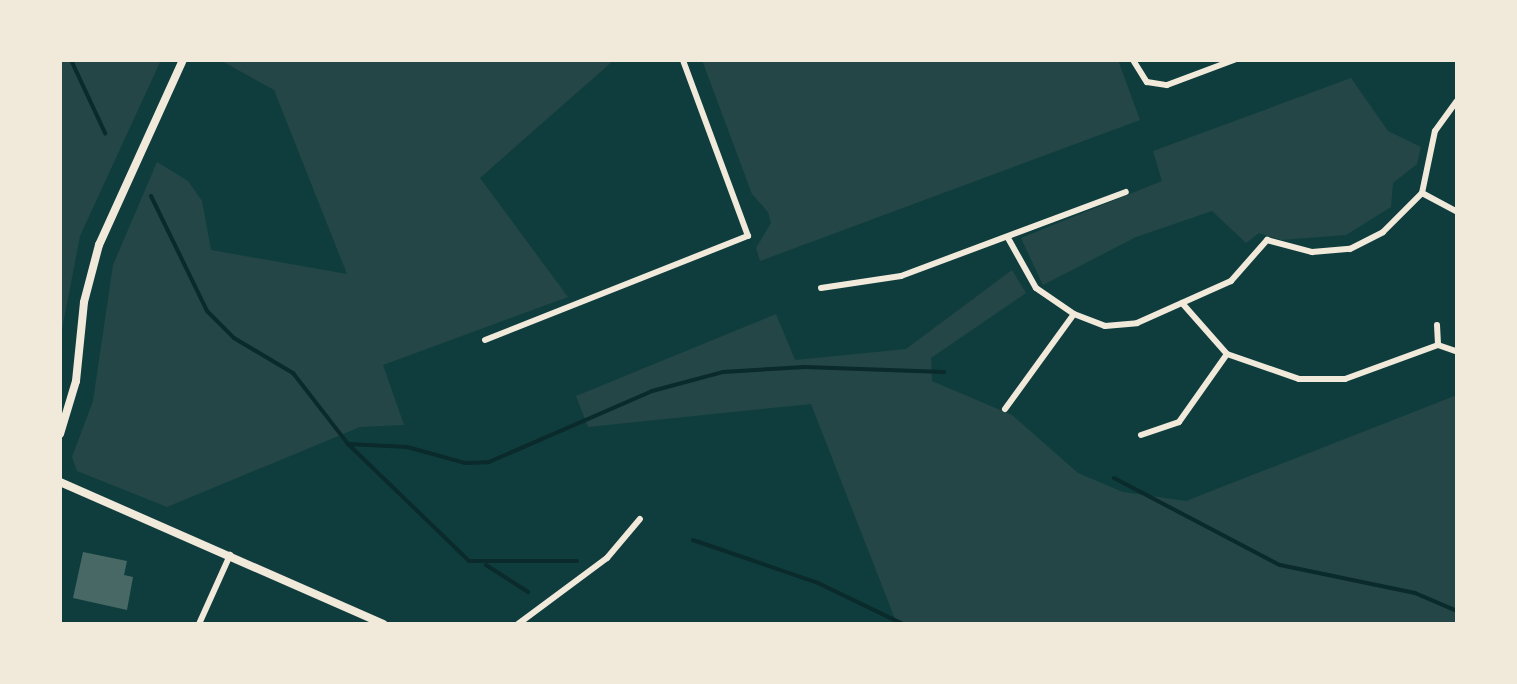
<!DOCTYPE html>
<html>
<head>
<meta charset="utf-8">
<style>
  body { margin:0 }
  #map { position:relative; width:1517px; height:684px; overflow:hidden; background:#0f3d3e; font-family:Karla,sans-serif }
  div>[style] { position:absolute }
  .green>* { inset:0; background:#244646 }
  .stream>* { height:4px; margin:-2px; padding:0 2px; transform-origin:2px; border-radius:2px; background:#0a2a2b }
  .building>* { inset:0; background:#486865 }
  .minor>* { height:6px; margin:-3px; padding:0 3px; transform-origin:3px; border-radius:3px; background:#f1e9da }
  .tertiary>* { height:8px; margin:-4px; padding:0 4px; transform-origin:4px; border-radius:4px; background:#f1e9da }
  span { translate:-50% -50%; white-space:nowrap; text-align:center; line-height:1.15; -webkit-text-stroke:8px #f1e9da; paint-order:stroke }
  .frame { position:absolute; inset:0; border:62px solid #f1e9da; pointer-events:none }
</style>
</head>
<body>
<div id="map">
  <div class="green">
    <i style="clip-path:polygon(60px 60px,161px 60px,80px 236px,60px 340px)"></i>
    <i style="clip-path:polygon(220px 60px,614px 60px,480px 178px,568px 297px,383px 365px,404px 425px,360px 427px,167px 507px,77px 471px,72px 457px,93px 401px,113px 265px,157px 162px,188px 181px,202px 201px,211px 250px,347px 274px,274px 90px)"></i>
    <i style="clip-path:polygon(702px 60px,1118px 60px,1140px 120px,760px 261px,756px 248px,771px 223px,768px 212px,752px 194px)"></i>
    <i style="clip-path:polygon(1351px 78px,1388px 131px,1421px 147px,1417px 164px,1393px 183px,1391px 207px,1346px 235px,1281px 240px,1259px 233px,1246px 243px,1212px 211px,1136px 237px,1043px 285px,1021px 238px,1162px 181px,1153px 151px)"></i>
    <i style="clip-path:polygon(1012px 270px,1026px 293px,931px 358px,932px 381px,1012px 415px,1078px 473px,1123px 492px,1186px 501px,1457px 395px,1457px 624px,897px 624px,811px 404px,588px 427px,576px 396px,776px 314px,795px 360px,906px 349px)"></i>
  </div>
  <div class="stream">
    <i style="left:71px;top:60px;width:81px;rotate:65deg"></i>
    <i style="left:151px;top:196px;width:128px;rotate:64deg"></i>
    <i style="left:207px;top:311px;width:38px;rotate:45deg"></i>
    <i style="left:234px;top:338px;width:69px;rotate:30.7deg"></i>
    <i style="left:293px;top:373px;width:90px;rotate:52.2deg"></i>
    <i style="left:348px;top:444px;width:168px;rotate:44deg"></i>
    <i style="left:469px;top:561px;width:108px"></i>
    <i style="left:348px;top:444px;width:59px;rotate:2.9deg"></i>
    <i style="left:407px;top:447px;width:60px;rotate:15.4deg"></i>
    <i style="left:465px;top:463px;width:24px;rotate:-2deg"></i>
    <i style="left:489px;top:462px;width:178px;rotate:-23.5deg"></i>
    <i style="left:652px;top:391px;width:73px;rotate:-15deg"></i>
    <i style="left:723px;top:372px;width:82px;rotate:-3.5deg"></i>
    <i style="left:805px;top:367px;width:139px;rotate:2.1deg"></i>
    <i style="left:1114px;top:478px;width:187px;rotate:27.7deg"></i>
    <i style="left:1280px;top:565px;width:138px;rotate:11.7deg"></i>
    <i style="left:1415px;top:593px;width:46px;rotate:23.2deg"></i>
    <i style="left:693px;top:540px;width:132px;rotate:19deg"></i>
    <i style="left:818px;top:583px;width:94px;rotate:25.8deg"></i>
    <i style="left:486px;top:565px;width:50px;rotate:32.7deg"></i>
  </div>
  <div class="building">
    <i style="clip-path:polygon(83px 552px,127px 561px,124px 575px,133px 577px,127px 610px,73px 598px)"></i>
  </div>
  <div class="minor">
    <i style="left:1133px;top:60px;width:26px;rotate:58deg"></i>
    <i style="left:1147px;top:82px;width:20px;rotate:9deg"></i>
    <i style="left:1167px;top:85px;width:72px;rotate:-20.5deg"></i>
    <i style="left:1422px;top:193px;width:63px;rotate:-78.2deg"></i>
    <i style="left:1435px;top:131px;width:37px;rotate:-54deg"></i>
    <i style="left:1422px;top:193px;width:40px;rotate:28deg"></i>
    <i style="left:1008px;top:238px;width:57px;rotate:60.8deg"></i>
    <i style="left:1036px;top:288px;width:46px;rotate:34.4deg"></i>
    <i style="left:1074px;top:314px;width:33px;rotate:21deg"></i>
    <i style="left:1105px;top:326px;width:32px;rotate:-5deg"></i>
    <i style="left:1137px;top:323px;width:103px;rotate:-24.1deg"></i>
    <i style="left:1231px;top:281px;width:55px;rotate:-48.7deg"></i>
    <i style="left:1267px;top:240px;width:47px;rotate:14.9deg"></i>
    <i style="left:1312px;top:252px;width:38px;rotate:-5deg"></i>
    <i style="left:1350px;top:249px;width:37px;rotate:-27deg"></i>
    <i style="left:1383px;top:232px;width:55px;rotate:-45deg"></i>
    <i style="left:821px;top:288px;width:81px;rotate:-8.5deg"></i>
    <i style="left:901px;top:276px;width:240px;rotate:-20.5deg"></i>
    <i style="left:1182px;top:303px;width:68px;rotate:48.6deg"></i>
    <i style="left:1227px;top:354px;width:76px;rotate:19.1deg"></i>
    <i style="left:1299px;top:379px;width:46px"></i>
    <i style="left:1345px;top:379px;width:99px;rotate:-20.1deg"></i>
    <i style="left:1438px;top:345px;width:18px;rotate:19deg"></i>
    <i style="left:1437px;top:325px;width:20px;rotate:87deg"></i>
    <i style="left:485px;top:340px;width:283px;rotate:-21.6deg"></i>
    <i style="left:748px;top:236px;width:188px;rotate:-110.3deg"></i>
    <i style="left:1005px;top:409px;width:117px;rotate:-54deg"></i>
    <i style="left:1141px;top:435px;width:40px;rotate:-18.9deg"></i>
    <i style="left:1179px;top:422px;width:83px;rotate:-54.8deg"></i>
    <i style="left:199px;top:624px;width:76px;rotate:-65.8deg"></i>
    <i style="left:518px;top:624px;width:111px;rotate:-36.6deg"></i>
    <i style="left:607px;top:558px;width:51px;rotate:-49.8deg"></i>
  </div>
  <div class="tertiary">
    <i style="left:60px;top:434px;width:55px;rotate:-73.2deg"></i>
    <i style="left:76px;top:381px;width:79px;rotate:-84.2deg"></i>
    <i style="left:84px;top:302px;width:59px;rotate:-75.3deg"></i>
    <i style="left:99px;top:245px;width:203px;rotate:-65.6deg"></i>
    <i style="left:60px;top:482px;width:353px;rotate:23.7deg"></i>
  </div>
  <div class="frame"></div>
</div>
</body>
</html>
